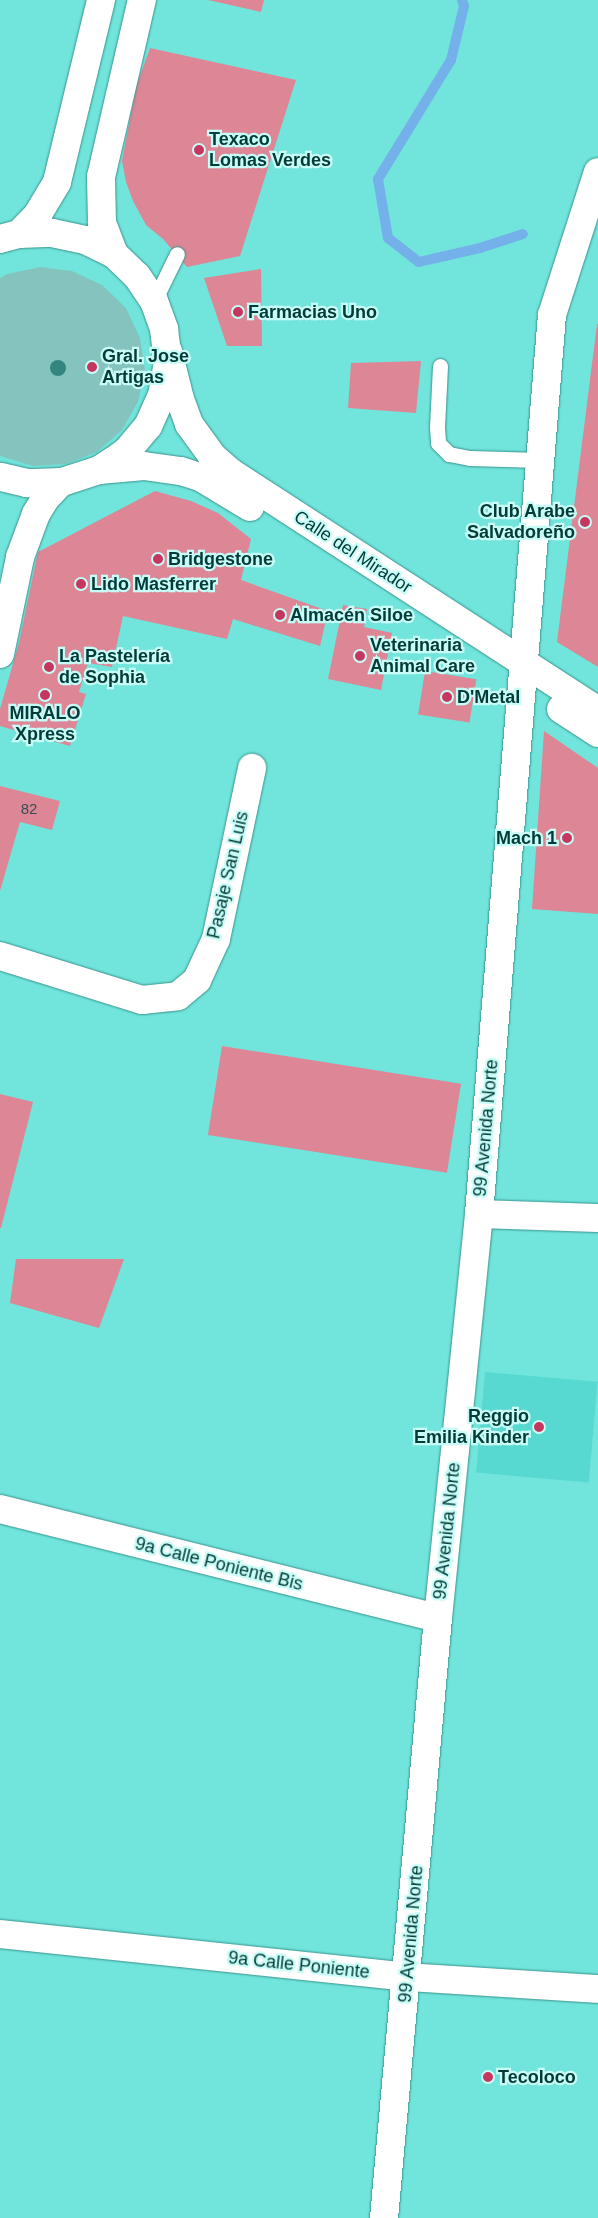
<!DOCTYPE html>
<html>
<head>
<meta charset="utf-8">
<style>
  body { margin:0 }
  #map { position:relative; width:598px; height:2218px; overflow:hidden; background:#71e5dc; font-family:Helvetica,sans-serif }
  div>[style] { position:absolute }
  .built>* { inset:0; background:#57d9d1; transform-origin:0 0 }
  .green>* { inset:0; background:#85c4be }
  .stream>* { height:10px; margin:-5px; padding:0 5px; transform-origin:5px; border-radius:5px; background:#74b0ea }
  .building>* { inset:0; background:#dc8696; transform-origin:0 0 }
  .roads { filter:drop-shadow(0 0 1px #3a948d) drop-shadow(0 0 1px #3a948d) }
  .lane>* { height:15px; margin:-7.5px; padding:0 7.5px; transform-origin:7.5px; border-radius:7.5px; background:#fff }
  .street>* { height:28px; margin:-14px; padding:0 14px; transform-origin:14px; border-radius:14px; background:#fff }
  .secondary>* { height:28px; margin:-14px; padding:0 14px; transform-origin:14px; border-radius:14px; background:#fff }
  .primary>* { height:28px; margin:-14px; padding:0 14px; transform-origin:14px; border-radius:14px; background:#fff }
  .trees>* { width:16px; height:16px; margin:-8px; border-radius:50%; background:#33857f }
  .dots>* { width:14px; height:14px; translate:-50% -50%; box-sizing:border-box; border:2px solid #c8fcf6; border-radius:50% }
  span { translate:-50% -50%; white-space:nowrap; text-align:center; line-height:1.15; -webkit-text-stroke:4.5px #c8fcf6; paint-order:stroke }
  .number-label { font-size:15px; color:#394e50 }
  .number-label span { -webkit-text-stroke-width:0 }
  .poi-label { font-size:18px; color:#033b38; font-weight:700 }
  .left { translate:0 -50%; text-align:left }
  .right { translate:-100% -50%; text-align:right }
  .street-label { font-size:18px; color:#033b38 }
</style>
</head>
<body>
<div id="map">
  <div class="built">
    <i style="left:485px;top:1372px;width:113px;height:101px;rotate:5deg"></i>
  </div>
  <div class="green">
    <i style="clip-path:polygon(40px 267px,72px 271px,102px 285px,126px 308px,140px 338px,145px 370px,138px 402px,122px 430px,97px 452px,66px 464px,33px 466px,0 456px,0 278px,7px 274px)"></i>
  </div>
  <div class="stream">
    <i style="left:462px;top:0;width:6px;rotate:72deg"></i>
    <i style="left:464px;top:6px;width:56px;rotate:103.5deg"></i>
    <i style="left:451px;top:60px;width:140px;rotate:121.5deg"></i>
    <i style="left:378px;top:179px;width:60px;rotate:80.4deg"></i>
    <i style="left:388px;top:238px;width:39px;rotate:38deg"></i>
    <i style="left:419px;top:262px;width:63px;rotate:-12.9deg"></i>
    <i style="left:480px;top:248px;width:45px;rotate:-18deg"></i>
  </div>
  <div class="building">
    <i style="clip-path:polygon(208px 0,264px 0,261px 12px)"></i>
    <i style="clip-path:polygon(150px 48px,296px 80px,240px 256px,187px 267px,163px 239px,146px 225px,133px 201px,126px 182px,122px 161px,136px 87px)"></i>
    <i style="clip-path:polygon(261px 269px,262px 346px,227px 346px,204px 278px)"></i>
    <i style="clip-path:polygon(597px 324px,598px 324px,598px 667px,557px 642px)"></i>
    <i style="clip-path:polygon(421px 361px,416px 413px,348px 408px,351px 363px)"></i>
    <i style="clip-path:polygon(155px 491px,191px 501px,218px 513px,251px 539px,241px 580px,328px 611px,320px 646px,233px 619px,227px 639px,123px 616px,112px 667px,88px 663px,79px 692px,86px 694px,70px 746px,0 726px,0 709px,19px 643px,38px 552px)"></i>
    <i style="clip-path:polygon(343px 605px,367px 609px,364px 627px,392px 633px,381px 690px,328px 679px)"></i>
    <i style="left:425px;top:671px;width:52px;height:44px;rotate:9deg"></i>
    <i style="clip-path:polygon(544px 731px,598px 768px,598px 914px,532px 909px)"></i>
    <i style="clip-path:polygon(0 786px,60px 801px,52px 830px,20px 822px,0 891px)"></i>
    <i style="left:222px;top:1046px;width:242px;height:90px;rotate:9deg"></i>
    <i style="clip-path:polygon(0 1094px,33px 1102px,1px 1228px,0 1228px)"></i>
    <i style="clip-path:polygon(16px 1259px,124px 1259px,99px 1328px,10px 1303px)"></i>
  </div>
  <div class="roads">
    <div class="lane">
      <i style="left:154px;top:301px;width:52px;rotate:-63.9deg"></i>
      <i style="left:440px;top:366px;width:61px;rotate:92.8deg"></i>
      <i style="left:437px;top:427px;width:16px;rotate:86deg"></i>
      <i style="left:438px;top:443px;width:16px;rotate:45deg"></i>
      <i style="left:449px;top:454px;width:21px;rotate:11deg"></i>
      <i style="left:470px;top:458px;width:70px;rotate:1.6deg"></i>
    </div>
    <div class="street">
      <i style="left:0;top:956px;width:149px;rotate:17.2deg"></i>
      <i style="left:142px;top:1000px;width:36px;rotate:-6deg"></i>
      <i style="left:178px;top:996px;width:25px;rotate:-40deg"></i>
      <i style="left:197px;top:980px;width:45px;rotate:-65.1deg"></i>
      <i style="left:216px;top:939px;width:175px;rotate:-78.1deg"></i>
      <i style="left:479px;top:1214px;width:119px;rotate:1.9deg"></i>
      <i style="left:0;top:1509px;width:451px;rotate:14deg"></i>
      <i style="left:0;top:1934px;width:409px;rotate:6deg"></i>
      <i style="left:407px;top:1977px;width:191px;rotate:3.6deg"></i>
      <i style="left:384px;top:2218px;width:602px;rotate:-84.86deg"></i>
      <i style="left:438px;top:1618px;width:406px;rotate:-84.2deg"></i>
      <i style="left:479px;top:1214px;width:902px;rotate:-85.36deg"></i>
      <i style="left:552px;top:315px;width:150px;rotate:-72.2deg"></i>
    </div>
    <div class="secondary">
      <i style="left:168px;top:351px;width:49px;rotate:76deg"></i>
      <i style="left:180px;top:399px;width:27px;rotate:70deg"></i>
      <i style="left:189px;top:424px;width:41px;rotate:54deg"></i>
      <i style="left:213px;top:457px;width:23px;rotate:41deg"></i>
      <i style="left:230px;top:472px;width:439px;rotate:33deg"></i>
      <i style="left:99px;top:470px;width:45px;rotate:-5.1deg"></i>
      <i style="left:144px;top:466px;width:37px;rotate:8deg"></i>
      <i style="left:181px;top:471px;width:22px;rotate:18deg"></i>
      <i style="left:202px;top:478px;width:56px;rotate:31.1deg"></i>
      <i style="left:561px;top:709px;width:44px;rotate:33deg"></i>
    </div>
    <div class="primary">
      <i style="left:19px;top:234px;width:28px;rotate:-46deg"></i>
      <i style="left:38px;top:214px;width:37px;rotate:-59deg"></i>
      <i style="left:57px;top:182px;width:187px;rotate:-76.4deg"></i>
      <i style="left:0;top:239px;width:20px;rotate:-15deg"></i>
      <i style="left:19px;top:234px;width:33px;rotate:-2deg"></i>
      <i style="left:52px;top:233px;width:34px;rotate:12deg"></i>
      <i style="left:85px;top:240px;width:32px;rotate:26deg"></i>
      <i style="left:114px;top:254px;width:32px;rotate:44deg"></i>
      <i style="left:137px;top:276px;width:30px;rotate:56deg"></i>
      <i style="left:154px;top:301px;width:30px;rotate:70deg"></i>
      <i style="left:164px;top:329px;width:33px;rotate:83deg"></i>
      <i style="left:168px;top:362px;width:34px;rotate:100deg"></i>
      <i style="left:162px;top:395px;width:34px;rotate:114deg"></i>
      <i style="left:148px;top:426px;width:33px;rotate:130deg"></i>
      <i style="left:127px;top:451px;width:17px;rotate:144deg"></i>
      <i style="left:113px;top:461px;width:17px;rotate:147deg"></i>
      <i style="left:99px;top:470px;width:40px;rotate:162deg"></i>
      <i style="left:61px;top:482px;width:34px;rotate:178deg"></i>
      <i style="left:27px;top:483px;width:28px;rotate:-167deg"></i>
      <i style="left:114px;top:254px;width:34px;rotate:-111deg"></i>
      <i style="left:102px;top:222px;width:45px;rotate:-91.3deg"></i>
      <i style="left:101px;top:177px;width:182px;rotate:-77deg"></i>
      <i style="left:0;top:654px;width:99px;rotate:-78.3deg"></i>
      <i style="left:20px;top:557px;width:46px;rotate:-69.6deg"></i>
      <i style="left:36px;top:514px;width:17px;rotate:-59deg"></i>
      <i style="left:45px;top:499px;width:23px;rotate:-47deg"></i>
    </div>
  </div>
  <div class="trees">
    <i style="left:58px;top:368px"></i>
  </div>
  <div class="dots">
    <i style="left:199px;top:150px;background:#c5375f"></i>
    <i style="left:238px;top:312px;background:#c5375f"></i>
    <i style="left:92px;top:367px;background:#c5375f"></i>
    <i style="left:585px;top:522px;background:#c5375f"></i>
    <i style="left:158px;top:559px;background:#c5375f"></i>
    <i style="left:81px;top:584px;background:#c5375f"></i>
    <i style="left:280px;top:615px;background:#c5375f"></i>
    <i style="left:360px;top:656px;background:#c5375f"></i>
    <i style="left:49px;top:667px;background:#c5375f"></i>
    <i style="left:45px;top:695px;background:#c5375f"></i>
    <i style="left:447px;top:697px;background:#c5375f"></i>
    <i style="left:567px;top:838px;background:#c5375f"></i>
    <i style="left:539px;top:1427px;background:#c5375f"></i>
    <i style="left:488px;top:2077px;background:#c5375f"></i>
  </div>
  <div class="number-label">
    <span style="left:29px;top:809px">82</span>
  </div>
  <div class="poi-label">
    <span class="left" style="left:209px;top:150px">Texaco<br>Lomas Verdes</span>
    <span class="left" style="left:248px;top:312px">Farmacias Uno</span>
    <span class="left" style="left:102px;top:367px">Gral. Jose<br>Artigas</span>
    <span class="right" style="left:575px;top:522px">Club Arabe<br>Salvadoreño</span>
    <span class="left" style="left:168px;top:559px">Bridgestone</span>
    <span class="left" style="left:91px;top:584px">Lido Masferrer</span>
    <span class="left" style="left:290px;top:615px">Almacén Siloe</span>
    <span class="left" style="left:370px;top:656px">Veterinaria<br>Animal Care</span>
    <span class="left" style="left:59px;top:667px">La Pastelería<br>de Sophia</span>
    <span class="left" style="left:457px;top:697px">D'Metal</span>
    <span style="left:45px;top:724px">MIRALO<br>Xpress</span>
    <span class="right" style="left:557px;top:838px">Mach 1</span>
    <span class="right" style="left:529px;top:1427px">Reggio<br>Emilia Kinder</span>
    <span class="left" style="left:498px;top:2077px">Tecoloco</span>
  </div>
  <div class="street-label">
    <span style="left:353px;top:552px;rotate:33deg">Calle del Mirador</span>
    <span style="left:228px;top:875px;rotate:-77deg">Pasaje San Luis</span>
    <span style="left:486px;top:1128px;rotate:-85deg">99 Avenida Norte</span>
    <span style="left:447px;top:1531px;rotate:-84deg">99 Avenida Norte</span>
    <span style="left:219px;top:1564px;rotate:14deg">9a Calle Poniente Bis</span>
    <span style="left:411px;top:1934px;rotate:-85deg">99 Avenida Norte</span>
    <span style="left:299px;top:1965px;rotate:6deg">9a Calle Poniente</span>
  </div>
</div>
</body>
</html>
